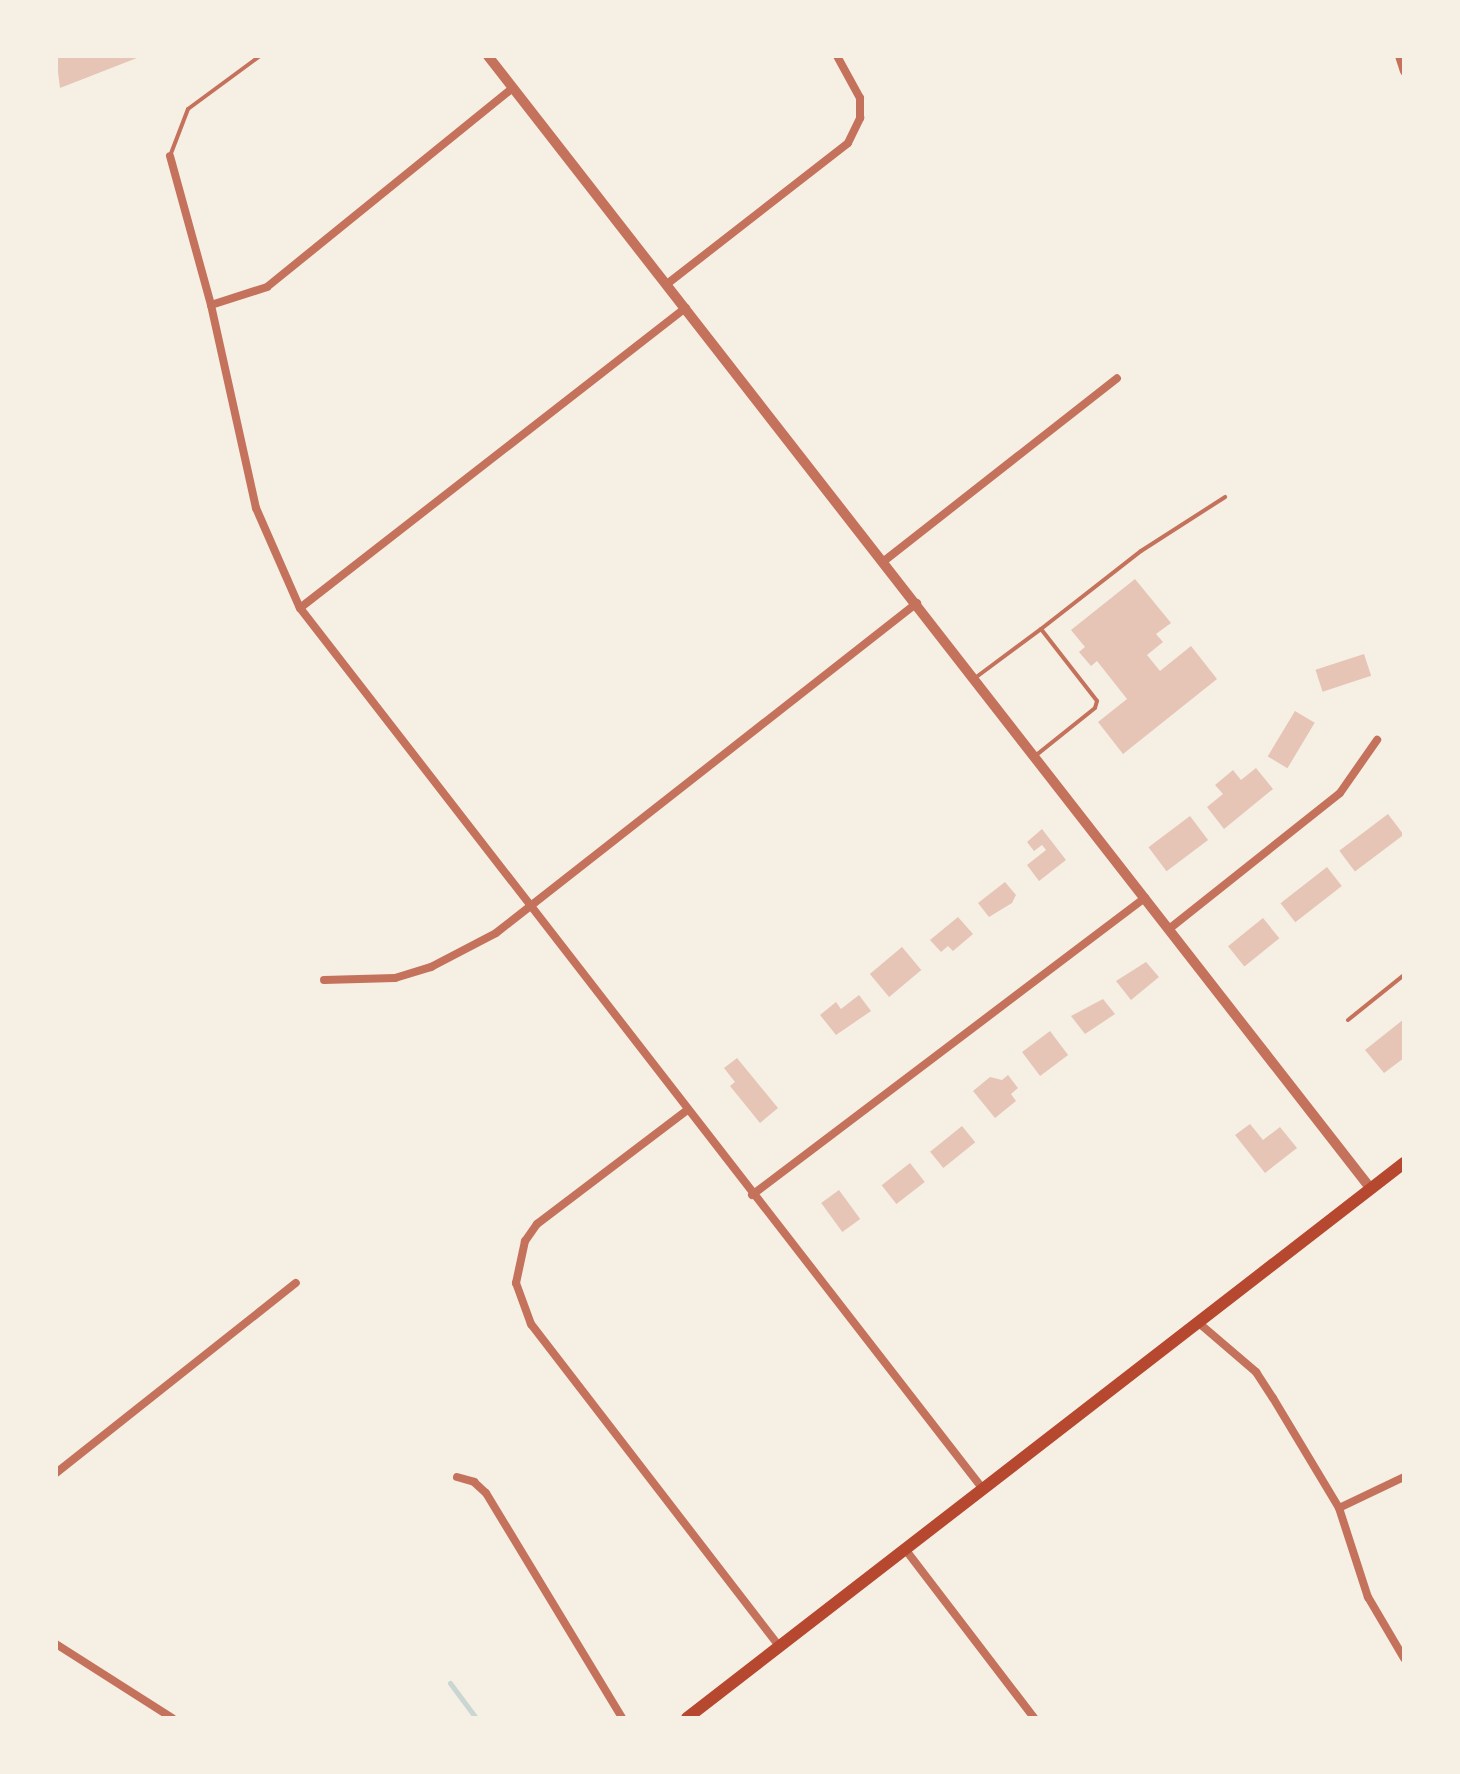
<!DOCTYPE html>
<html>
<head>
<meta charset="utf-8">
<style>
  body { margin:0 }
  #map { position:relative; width:1460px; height:1774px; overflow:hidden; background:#f6efe4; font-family:"Times New Roman",serif }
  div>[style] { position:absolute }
  .stream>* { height:5px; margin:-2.5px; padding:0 2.5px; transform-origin:2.5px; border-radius:2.5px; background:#c9d6d2 }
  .building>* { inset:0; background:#e6c5b7; transform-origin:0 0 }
  .service>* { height:4px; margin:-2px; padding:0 2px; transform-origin:2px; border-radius:2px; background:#c5725c }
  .minor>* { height:8px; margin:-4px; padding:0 4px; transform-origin:4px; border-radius:4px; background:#c5725c }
  .tertiary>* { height:10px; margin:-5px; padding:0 5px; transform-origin:5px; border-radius:5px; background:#c5725c }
  .secondary>* { height:12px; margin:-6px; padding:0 6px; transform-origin:6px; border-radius:6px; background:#b5482f }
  span { translate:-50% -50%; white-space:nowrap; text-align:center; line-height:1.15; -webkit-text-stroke:6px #f6efe4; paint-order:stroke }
  .frame { position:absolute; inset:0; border:58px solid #f6efe4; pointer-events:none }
</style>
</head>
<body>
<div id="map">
  <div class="stream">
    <i style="left:450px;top:1683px;width:44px;rotate:53.4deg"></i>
  </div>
  <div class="building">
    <i style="clip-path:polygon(56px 56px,142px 56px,60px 88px)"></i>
    <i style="clip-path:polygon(1135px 579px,1171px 623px,1156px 634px,1163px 642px,1147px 655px,1160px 671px,1191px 646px,1217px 679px,1123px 754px,1098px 722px,1127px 699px,1097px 661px,1091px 666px,1079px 652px,1085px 647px,1071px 630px)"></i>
    <i style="left:1364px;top:654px;width:23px;height:51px;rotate:72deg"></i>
    <i style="left:1295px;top:711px;width:23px;height:53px;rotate:31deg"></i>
    <i style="clip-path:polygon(1256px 768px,1273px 789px,1224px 829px,1207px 807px,1223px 794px,1215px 785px,1233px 770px,1241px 780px)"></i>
    <i style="left:1388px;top:814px;width:26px;height:61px;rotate:53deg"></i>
    <i style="left:1190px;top:816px;width:30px;height:52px;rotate:53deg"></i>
    <i style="clip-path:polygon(1042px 829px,1066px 860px,1039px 881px,1027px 865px,1046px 850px,1042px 845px,1034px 851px,1027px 842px)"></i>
    <i style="left:1327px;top:867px;width:24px;height:59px;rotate:52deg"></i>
    <i style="clip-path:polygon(1005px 882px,1016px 895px,1012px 903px,989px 917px,978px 903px)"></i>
    <i style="clip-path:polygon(958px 917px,973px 934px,953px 951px,948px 946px,941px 952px,930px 940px)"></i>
    <i style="left:1263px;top:918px;width:26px;height:45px;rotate:51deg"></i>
    <i style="left:902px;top:947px;width:30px;height:42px;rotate:50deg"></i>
    <i style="clip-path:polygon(1146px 962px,1159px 977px,1131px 1000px,1116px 981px)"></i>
    <i style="clip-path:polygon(859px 995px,871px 1011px,836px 1035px,820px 1015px,836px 1002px,841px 1009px)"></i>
    <i style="clip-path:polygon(1103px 999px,1115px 1014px,1085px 1034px,1071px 1016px)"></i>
    <i style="clip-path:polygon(1404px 1019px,1404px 1058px,1384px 1073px,1365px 1050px)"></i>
    <i style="left:1050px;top:1031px;width:30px;height:35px;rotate:53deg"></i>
    <i style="clip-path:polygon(737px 1058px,778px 1108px,760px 1123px,730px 1086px,735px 1082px,724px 1068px)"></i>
    <i style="clip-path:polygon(1008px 1075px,1018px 1088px,1011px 1094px,1016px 1101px,995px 1118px,973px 1091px,990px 1077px,1002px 1080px)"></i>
    <i style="clip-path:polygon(1250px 1124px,1263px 1140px,1280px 1127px,1297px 1148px,1265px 1173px,1235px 1135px)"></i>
    <i style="left:962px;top:1126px;width:21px;height:41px;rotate:51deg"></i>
    <i style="left:910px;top:1163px;width:24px;height:36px;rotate:52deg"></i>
    <i style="left:839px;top:1190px;width:36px;height:22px;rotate:54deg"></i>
  </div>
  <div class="service">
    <i style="left:170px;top:156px;width:50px;rotate:-69deg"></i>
    <i style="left:188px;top:109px;width:89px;rotate:-36.4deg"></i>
    <i style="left:1041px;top:629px;width:127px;rotate:-38deg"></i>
    <i style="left:1141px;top:551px;width:100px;rotate:-32.7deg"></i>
    <i style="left:975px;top:678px;width:82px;rotate:-36.6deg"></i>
    <i style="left:1041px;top:629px;width:91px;rotate:52.1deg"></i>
    <i style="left:1097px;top:701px;width:7px;rotate:106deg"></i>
    <i style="left:1095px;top:708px;width:77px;rotate:141.3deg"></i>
    <i style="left:1348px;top:1020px;width:72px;rotate:-38.8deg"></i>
  </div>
  <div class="minor">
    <i style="left:1399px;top:56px;width:16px;rotate:72deg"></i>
    <i style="left:170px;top:156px;width:155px;rotate:74.6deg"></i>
    <i style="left:211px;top:305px;width:208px;rotate:77.5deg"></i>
    <i style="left:256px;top:508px;width:109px;rotate:66.3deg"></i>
    <i style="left:300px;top:608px;width:1115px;rotate:52.22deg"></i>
    <i style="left:667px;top:284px;width:229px;rotate:-37.9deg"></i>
    <i style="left:848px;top:143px;width:28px;rotate:-64deg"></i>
    <i style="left:860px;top:118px;width:20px;rotate:-90deg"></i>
    <i style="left:860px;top:98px;width:48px;rotate:-118.7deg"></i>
    <i style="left:211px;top:305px;width:59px;rotate:-17.8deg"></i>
    <i style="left:267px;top:287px;width:316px;rotate:-39deg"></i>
    <i style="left:884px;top:561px;width:296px;rotate:-38.1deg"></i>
    <i style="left:300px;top:608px;width:489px;rotate:-37.9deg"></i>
    <i style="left:1169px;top:929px;width:218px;rotate:-38.5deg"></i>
    <i style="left:1340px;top:793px;width:65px;rotate:-55.1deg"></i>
    <i style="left:324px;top:980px;width:71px;rotate:-1.6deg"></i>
    <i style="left:395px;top:978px;width:38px;rotate:-17deg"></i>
    <i style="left:431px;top:967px;width:73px;rotate:-27.6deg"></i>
    <i style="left:496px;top:933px;width:535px;rotate:-38.09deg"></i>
    <i style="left:686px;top:1111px;width:187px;rotate:142.8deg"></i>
    <i style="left:537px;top:1224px;width:21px;rotate:125deg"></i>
    <i style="left:525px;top:1241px;width:43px;rotate:102.1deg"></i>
    <i style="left:516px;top:1283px;width:44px;rotate:69.9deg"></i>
    <i style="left:531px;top:1324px;width:406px;rotate:52.4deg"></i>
    <i style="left:752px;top:1195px;width:493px;rotate:-37.1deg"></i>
    <i style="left:1200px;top:1324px;width:74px;rotate:40.6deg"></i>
    <i style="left:1256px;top:1372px;width:31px;rotate:57deg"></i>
    <i style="left:1273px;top:1398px;width:128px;rotate:59deg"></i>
    <i style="left:1339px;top:1508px;width:94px;rotate:72deg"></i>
    <i style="left:1368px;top:1597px;width:71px;rotate:59.5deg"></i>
    <i style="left:56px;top:1473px;width:306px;rotate:-38.4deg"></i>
    <i style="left:457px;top:1477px;width:18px;rotate:16deg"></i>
    <i style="left:474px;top:1482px;width:16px;rotate:43deg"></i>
    <i style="left:486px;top:1493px;width:263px;rotate:58.8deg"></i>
    <i style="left:1339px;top:1508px;width:72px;rotate:-25.5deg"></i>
    <i style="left:905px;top:1549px;width:213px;rotate:52.6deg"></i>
    <i style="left:56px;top:1644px;width:138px;rotate:32.5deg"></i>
  </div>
  <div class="tertiary">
    <i style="left:488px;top:56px;width:1436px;rotate:52.07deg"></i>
  </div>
  <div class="secondary">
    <i style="left:687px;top:1718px;width:907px;rotate:-37.74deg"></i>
  </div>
  <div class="frame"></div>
</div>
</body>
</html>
